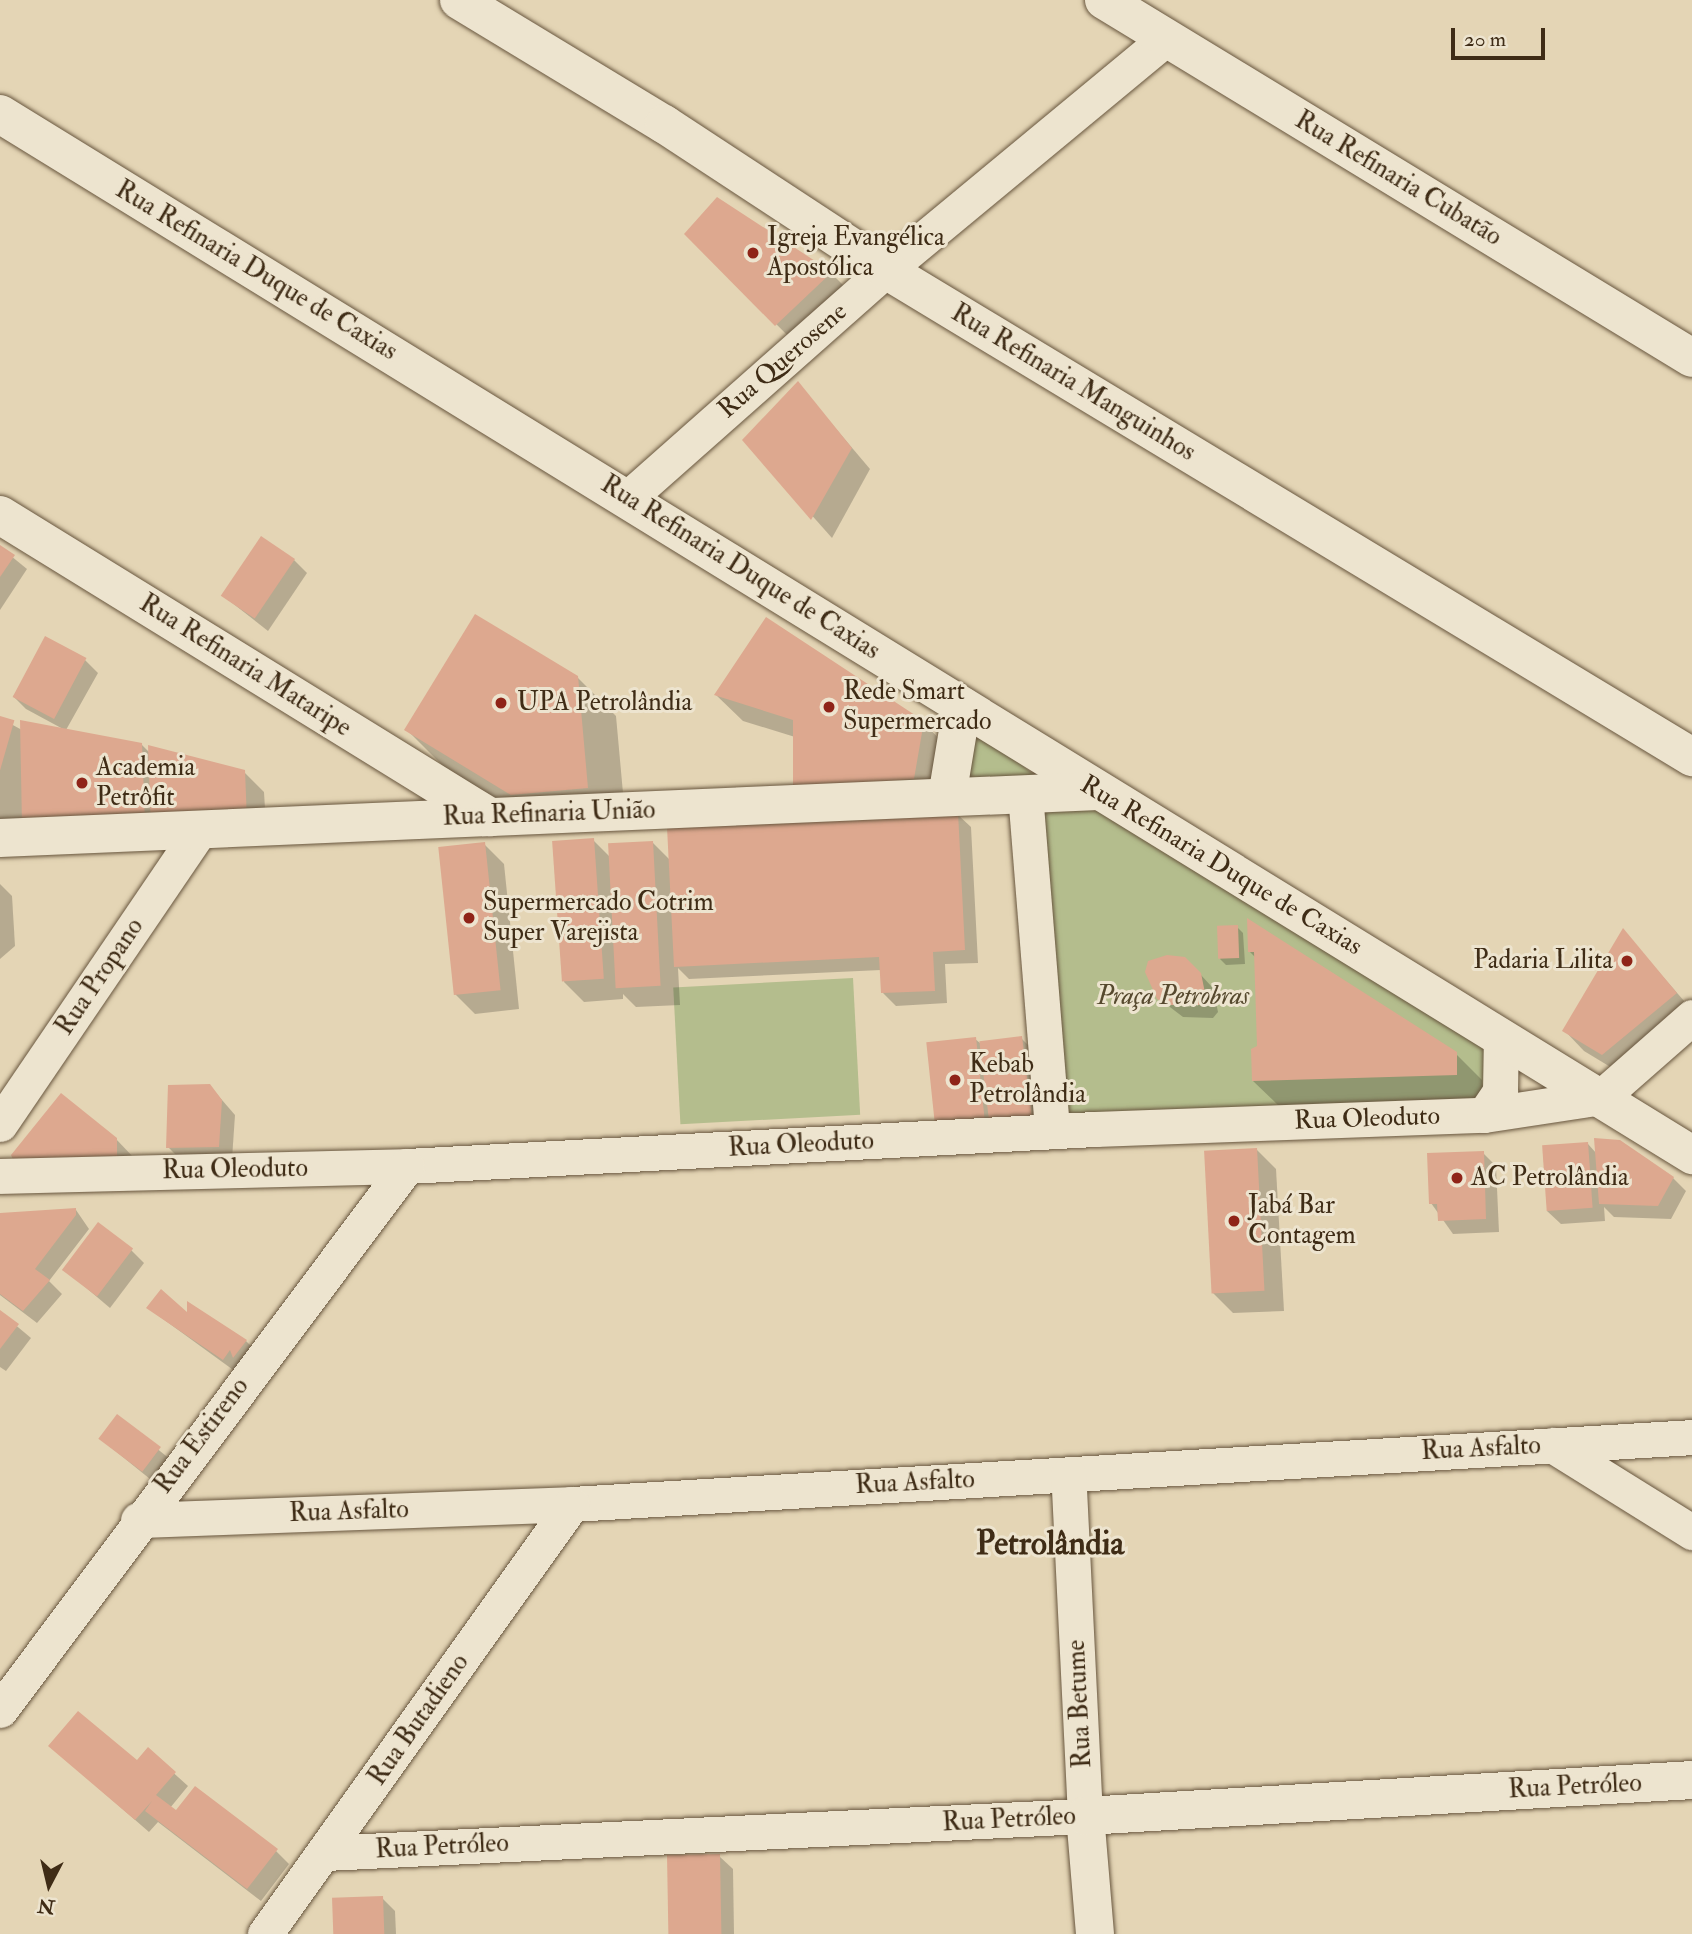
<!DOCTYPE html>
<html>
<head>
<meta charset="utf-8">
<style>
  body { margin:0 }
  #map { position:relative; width:1692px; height:1934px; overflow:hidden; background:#e4d5b5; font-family:"IM FELL Double Pica",serif }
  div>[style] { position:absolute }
  .green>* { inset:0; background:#b4bd8d; transform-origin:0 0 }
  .shadow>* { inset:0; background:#0003; transform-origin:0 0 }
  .building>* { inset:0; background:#dda88f; transform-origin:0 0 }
  .roads { filter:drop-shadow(0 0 2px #68563e) drop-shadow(0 0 2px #68563e) }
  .street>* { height:35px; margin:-17.5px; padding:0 17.5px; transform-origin:17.5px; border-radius:17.5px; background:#ede4cf }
  .secondary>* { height:38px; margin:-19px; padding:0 19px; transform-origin:19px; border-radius:19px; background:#ede4cf }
  .dots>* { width:19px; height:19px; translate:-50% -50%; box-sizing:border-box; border:4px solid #ede4cf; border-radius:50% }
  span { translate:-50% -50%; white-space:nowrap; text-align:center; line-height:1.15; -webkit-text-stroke:6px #ede4cf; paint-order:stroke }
  .street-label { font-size:26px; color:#3f2c16 }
  .poi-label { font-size:26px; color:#3f2c16 }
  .left { translate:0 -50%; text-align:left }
  .right { translate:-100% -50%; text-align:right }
  .park-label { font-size:26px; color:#56492e; font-style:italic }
  .district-label { font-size:33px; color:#3f2c16; font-weight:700 }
  .north { position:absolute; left:14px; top:1850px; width:70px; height:70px; -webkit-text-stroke:5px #ede4cf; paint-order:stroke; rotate:187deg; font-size:19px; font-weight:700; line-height:28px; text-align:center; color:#3f2c16 }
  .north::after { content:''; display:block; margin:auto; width:24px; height:32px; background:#3f2c16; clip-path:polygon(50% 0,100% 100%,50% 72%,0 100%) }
  .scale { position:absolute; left:1451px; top:28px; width:94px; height:32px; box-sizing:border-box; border:4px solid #3f2c16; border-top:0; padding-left:9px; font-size:21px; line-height:24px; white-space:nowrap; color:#3f2c16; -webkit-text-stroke:5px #ede4cf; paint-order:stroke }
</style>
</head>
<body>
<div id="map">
  <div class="green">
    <i style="clip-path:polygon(977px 729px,1038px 778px,966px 781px)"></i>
    <i style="clip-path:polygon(1105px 807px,1490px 1050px,1479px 1107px,1056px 1124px,1039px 812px)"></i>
    <i style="left:853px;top:978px;width:137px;height:180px;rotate:87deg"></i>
  </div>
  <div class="shadow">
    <i style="clip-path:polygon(717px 199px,831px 273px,851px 293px,796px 344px,687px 234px)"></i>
    <i style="clip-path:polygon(798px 384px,870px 469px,832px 538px,745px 440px)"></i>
    <i style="clip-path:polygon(0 547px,27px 569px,0 610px)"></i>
    <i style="clip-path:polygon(294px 560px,307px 573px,268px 631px,222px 595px)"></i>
    <i style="clip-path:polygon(84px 659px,98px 673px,66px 730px,141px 744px,150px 753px,244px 772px,264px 792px,267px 841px,0 848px,0 718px,22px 730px,63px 729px,26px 709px,13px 696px)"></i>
    <i style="clip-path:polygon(577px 677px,616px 716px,626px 826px,551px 832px,445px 768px,406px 729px)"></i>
    <i style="clip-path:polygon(716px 695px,923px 722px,949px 749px,940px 805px,795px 737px,743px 721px)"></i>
    <i style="clip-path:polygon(957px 814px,971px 827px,978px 963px,945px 964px,947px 1003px,896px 1006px,883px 993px,881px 970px,689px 979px,678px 968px,680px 1005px,636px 1007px,623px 994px,623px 999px,584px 1002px,564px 982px,593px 840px,610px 857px,653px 843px,671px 861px)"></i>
    <i style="clip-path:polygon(484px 844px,504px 864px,519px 1009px,475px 1014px,455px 994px)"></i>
    <i style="clip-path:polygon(0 884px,12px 896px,15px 946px,0 959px)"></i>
    <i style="clip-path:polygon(1249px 921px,1455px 1053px,1482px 1080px,1483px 1101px,1280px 1107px,1253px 1081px,1259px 1048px,1256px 958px,1249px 951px)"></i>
    <i style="clip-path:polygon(1237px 927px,1243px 933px,1245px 964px,1226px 965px,1220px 959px)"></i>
    <i style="clip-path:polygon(1623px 931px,1692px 1010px,1622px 1074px,1584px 1051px,1565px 1031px)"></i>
    <i style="clip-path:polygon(1185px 958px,1213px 988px,1218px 1012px,1213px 1018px,1183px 1017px,1158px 998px)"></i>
    <i style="clip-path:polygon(1021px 1038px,1034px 1051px,1044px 1127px,950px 1136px,975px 1039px,980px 1043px)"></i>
    <i style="clip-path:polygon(209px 1085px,235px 1115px,232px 1159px,181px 1160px,168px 1147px)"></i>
    <i style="clip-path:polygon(116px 1139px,136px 1160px,13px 1155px)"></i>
    <i style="clip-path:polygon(1588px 1144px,1597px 1154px,1673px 1178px,1686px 1191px,1671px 1219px,1614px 1217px,1604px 1207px,1605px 1221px,1561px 1224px,1547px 1211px)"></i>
    <i style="clip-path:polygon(1256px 1149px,1276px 1169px,1284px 1311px,1233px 1313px,1213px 1293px)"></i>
    <i style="clip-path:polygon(1483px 1153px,1496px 1166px,1499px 1232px,1453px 1234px,1431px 1203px)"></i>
    <i style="clip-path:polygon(76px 1210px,89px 1229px,49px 1281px,62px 1294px,37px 1323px,0 1295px,0 1215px)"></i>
    <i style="clip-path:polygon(131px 1250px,144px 1263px,110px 1308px,64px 1269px)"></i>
    <i style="clip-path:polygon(189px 1304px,246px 1341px,259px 1354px,236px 1372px,148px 1308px,188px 1316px)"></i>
    <i style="clip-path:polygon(0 1312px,31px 1338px,6px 1371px,0 1367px)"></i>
    <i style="left:118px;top:1417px;width:71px;height:28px;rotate:39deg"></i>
    <i style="clip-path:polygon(50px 1746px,137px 1763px,148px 1750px,188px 1786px,170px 1808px,276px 1851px,289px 1864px,261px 1901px,158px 1822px,149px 1832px)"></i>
    <i style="clip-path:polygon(719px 1856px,733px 1869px,734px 1934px,671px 1934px)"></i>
    <i style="clip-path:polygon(382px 1898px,395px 1911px,396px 1934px,335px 1934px)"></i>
  </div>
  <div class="building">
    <i style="clip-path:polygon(717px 197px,832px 272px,775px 326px,684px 234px)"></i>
    <i style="clip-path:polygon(798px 381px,852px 448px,811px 520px,742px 440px)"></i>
    <i style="left:261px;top:536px;width:41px;height:72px;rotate:34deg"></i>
    <i style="clip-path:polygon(0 545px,15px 555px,0 577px)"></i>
    <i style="clip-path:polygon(475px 614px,578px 676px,588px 788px,511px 795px,404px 730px)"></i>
    <i style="clip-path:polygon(766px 617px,924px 721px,914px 779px,793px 791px,793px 720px,714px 695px)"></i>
    <i style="left:45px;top:636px;width:47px;height:69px;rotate:28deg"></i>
    <i style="left:0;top:716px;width:15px;height:112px;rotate:16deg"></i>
    <i style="clip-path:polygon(20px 720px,142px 743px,145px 823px,22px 825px)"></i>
    <i style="clip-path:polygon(148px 745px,245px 770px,247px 822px,151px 827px)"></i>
    <i style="clip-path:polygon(958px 812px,965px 950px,933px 952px,935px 991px,881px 993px,879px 957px,674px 967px,667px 827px)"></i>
    <i style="left:594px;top:838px;width:141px;height:42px;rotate:86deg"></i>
    <i style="left:653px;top:841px;width:145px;height:45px;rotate:87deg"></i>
    <i style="left:485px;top:842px;width:149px;height:47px;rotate:84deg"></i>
    <i style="clip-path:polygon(1247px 918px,1457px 1052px,1457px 1075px,1252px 1081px,1251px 1049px,1257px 1046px,1254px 952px,1248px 952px)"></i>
    <i style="left:1238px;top:925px;width:33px;height:21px;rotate:88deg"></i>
    <i style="clip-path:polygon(1623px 928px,1677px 993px,1602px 1055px,1562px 1031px)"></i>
    <i style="clip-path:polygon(1167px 955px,1185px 957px,1201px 973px,1206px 998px,1199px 1005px,1168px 1005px,1157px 999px,1145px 972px,1148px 961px)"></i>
    <i style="left:1022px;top:1036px;width:80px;height:43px;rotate:83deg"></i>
    <i style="left:976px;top:1037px;width:82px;height:50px;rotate:84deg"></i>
    <i style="clip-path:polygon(210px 1084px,222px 1100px,219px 1147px,166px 1148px,168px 1085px)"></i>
    <i style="clip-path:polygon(61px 1093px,117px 1138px,117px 1168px,18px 1170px,11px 1155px)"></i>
    <i style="clip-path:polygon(1594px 1138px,1620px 1140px,1674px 1177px,1658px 1206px,1599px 1204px)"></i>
    <i style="left:1588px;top:1142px;width:66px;height:46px;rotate:86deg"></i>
    <i style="left:1257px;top:1148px;width:143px;height:53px;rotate:87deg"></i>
    <i style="clip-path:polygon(1484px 1151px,1486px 1219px,1438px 1221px,1437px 1204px,1429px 1204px,1427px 1153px)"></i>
    <i style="clip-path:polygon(76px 1208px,76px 1215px,35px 1269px,50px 1280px,23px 1311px,0 1294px,0 1213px)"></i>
    <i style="left:98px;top:1222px;width:44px;height:60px;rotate:37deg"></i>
    <i style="clip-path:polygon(161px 1289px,187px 1312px,187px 1301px,247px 1340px,233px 1358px,230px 1350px,223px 1360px,146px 1308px)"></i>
    <i style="clip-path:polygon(0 1310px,19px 1324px,0 1349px)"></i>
    <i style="left:117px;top:1414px;width:55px;height:31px;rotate:37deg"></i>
    <i style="clip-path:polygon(78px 1711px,137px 1760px,148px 1747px,176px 1772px,156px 1795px,176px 1810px,195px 1786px,278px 1849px,247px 1889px,145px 1811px,152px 1801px,135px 1820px,48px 1746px)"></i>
    <i style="left:720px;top:1854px;width:80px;height:53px;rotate:89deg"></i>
    <i style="left:383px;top:1896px;width:38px;height:51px;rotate:88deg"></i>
  </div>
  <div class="roads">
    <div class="street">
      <i style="left:628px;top:498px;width:344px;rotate:-41.5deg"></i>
      <i style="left:886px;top:270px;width:364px;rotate:-39.6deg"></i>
      <i style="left:1025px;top:793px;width:339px;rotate:85.4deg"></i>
      <i style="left:1484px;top:1115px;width:29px;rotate:-56deg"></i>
      <i style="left:1500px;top:1091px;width:55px;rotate:-89deg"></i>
      <i style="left:0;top:1124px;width:356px;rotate:-55.8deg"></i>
      <i style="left:0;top:1176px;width:407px;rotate:-1.4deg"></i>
      <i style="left:407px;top:1166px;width:689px;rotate:-3.08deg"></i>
      <i style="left:1095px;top:1129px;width:389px;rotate:-2.1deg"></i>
      <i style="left:1484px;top:1115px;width:118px;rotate:-8.7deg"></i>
      <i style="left:1601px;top:1097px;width:121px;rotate:-41.3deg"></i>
      <i style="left:1552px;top:1445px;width:165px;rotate:31.9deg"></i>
      <i style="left:138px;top:1520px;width:434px;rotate:-2.1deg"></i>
      <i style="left:572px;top:1504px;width:1122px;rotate:-3.42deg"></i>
      <i style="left:0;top:1710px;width:679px;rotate:-53.2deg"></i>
      <i style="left:325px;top:1853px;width:761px;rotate:-2.79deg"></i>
      <i style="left:1085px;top:1816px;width:342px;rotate:-92.8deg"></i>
      <i style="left:265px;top:1934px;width:528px;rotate:-54.47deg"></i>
    </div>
    <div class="secondary">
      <i style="left:459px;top:0;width:240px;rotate:31.2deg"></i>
      <i style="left:664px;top:124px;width:266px;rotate:33.3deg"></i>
      <i style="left:886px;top:270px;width:942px;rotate:31.14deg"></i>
      <i style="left:1104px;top:0;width:688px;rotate:31.33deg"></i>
      <i style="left:0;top:114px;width:1987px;rotate:31.6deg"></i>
      <i style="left:0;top:515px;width:576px;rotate:31.65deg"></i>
      <i style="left:947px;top:797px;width:92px;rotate:-80.6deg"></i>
      <i style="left:0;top:838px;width:1099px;rotate:-2.45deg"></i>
      <i style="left:1095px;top:1934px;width:118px;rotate:-94.8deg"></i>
      <i style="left:1085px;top:1816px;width:608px;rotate:-3.39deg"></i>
    </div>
  </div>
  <div class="dots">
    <i style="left:753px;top:253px;background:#8f2418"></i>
    <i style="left:501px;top:703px;background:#8f2418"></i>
    <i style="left:829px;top:707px;background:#8f2418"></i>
    <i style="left:82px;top:783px;background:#8f2418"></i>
    <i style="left:469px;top:918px;background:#8f2418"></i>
    <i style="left:1627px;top:961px;background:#8f2418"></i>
    <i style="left:955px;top:1080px;background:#8f2418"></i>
    <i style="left:1457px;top:1178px;background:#8f2418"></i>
    <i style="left:1234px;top:1221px;background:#8f2418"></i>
  </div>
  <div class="street-label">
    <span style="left:1398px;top:179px;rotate:31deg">Rua Refinaria Cubatão</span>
    <span style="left:256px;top:271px;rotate:31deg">Rua Refinaria Duque de Caxias</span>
    <span style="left:783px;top:361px;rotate:-41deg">Rua Querosene</span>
    <span style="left:1073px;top:383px;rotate:31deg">Rua Refinaria Manguinhos</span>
    <span style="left:740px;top:568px;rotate:32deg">Rua Refinaria Duque de Caxias</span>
    <span style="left:245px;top:666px;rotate:32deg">Rua Refinaria Mataripe</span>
    <span style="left:549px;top:814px;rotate:-2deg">Rua Refinaria União</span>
    <span style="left:1221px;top:866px;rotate:31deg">Rua Refinaria Duque de Caxias</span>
    <span style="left:100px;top:977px;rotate:-56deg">Rua Propano</span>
    <span style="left:1367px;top:1119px;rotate:-2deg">Rua Oleoduto</span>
    <span style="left:801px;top:1145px;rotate:-3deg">Rua Oleoduto</span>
    <span style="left:235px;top:1170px;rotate:-1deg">Rua Oleoduto</span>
    <span style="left:202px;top:1436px;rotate:-53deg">Rua Estireno</span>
    <span style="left:1481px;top:1449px;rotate:-3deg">Rua Asfalto</span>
    <span style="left:915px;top:1483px;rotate:-3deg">Rua Asfalto</span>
    <span style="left:349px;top:1512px;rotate:-2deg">Rua Asfalto</span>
    <span style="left:1080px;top:1704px;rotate:-93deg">Rua Betume</span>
    <span style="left:419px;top:1720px;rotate:-55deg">Rua Butadieno</span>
    <span style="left:1575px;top:1787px;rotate:-3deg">Rua Petróleo</span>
    <span style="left:1009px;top:1820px;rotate:-3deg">Rua Petróleo</span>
    <span style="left:442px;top:1847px;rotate:-3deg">Rua Petróleo</span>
  </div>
  <div class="poi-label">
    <span class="left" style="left:767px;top:253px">Igreja Evangélica<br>Apostólica</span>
    <span class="left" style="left:843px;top:707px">Rede Smart<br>Supermercado</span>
    <span class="left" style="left:517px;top:703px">UPA Petrolândia</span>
    <span class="left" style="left:96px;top:783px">Academia<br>Petrôfit</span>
    <span class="left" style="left:483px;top:918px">Supermercado Cotrim<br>Super Varejista</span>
    <span class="right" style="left:1613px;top:961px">Padaria Lilita</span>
    <span class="left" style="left:969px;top:1080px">Kebab<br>Petrolândia</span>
    <span class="left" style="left:1471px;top:1178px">AC Petrolândia</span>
    <span class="left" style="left:1248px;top:1221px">Jabá Bar<br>Contagem</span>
  </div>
  <div class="park-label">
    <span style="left:1173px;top:997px">Praça Petrobras</span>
  </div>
  <div class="district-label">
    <span style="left:1050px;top:1544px">Petrolândia</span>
  </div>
  <div class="north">N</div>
  <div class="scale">20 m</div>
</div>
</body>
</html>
